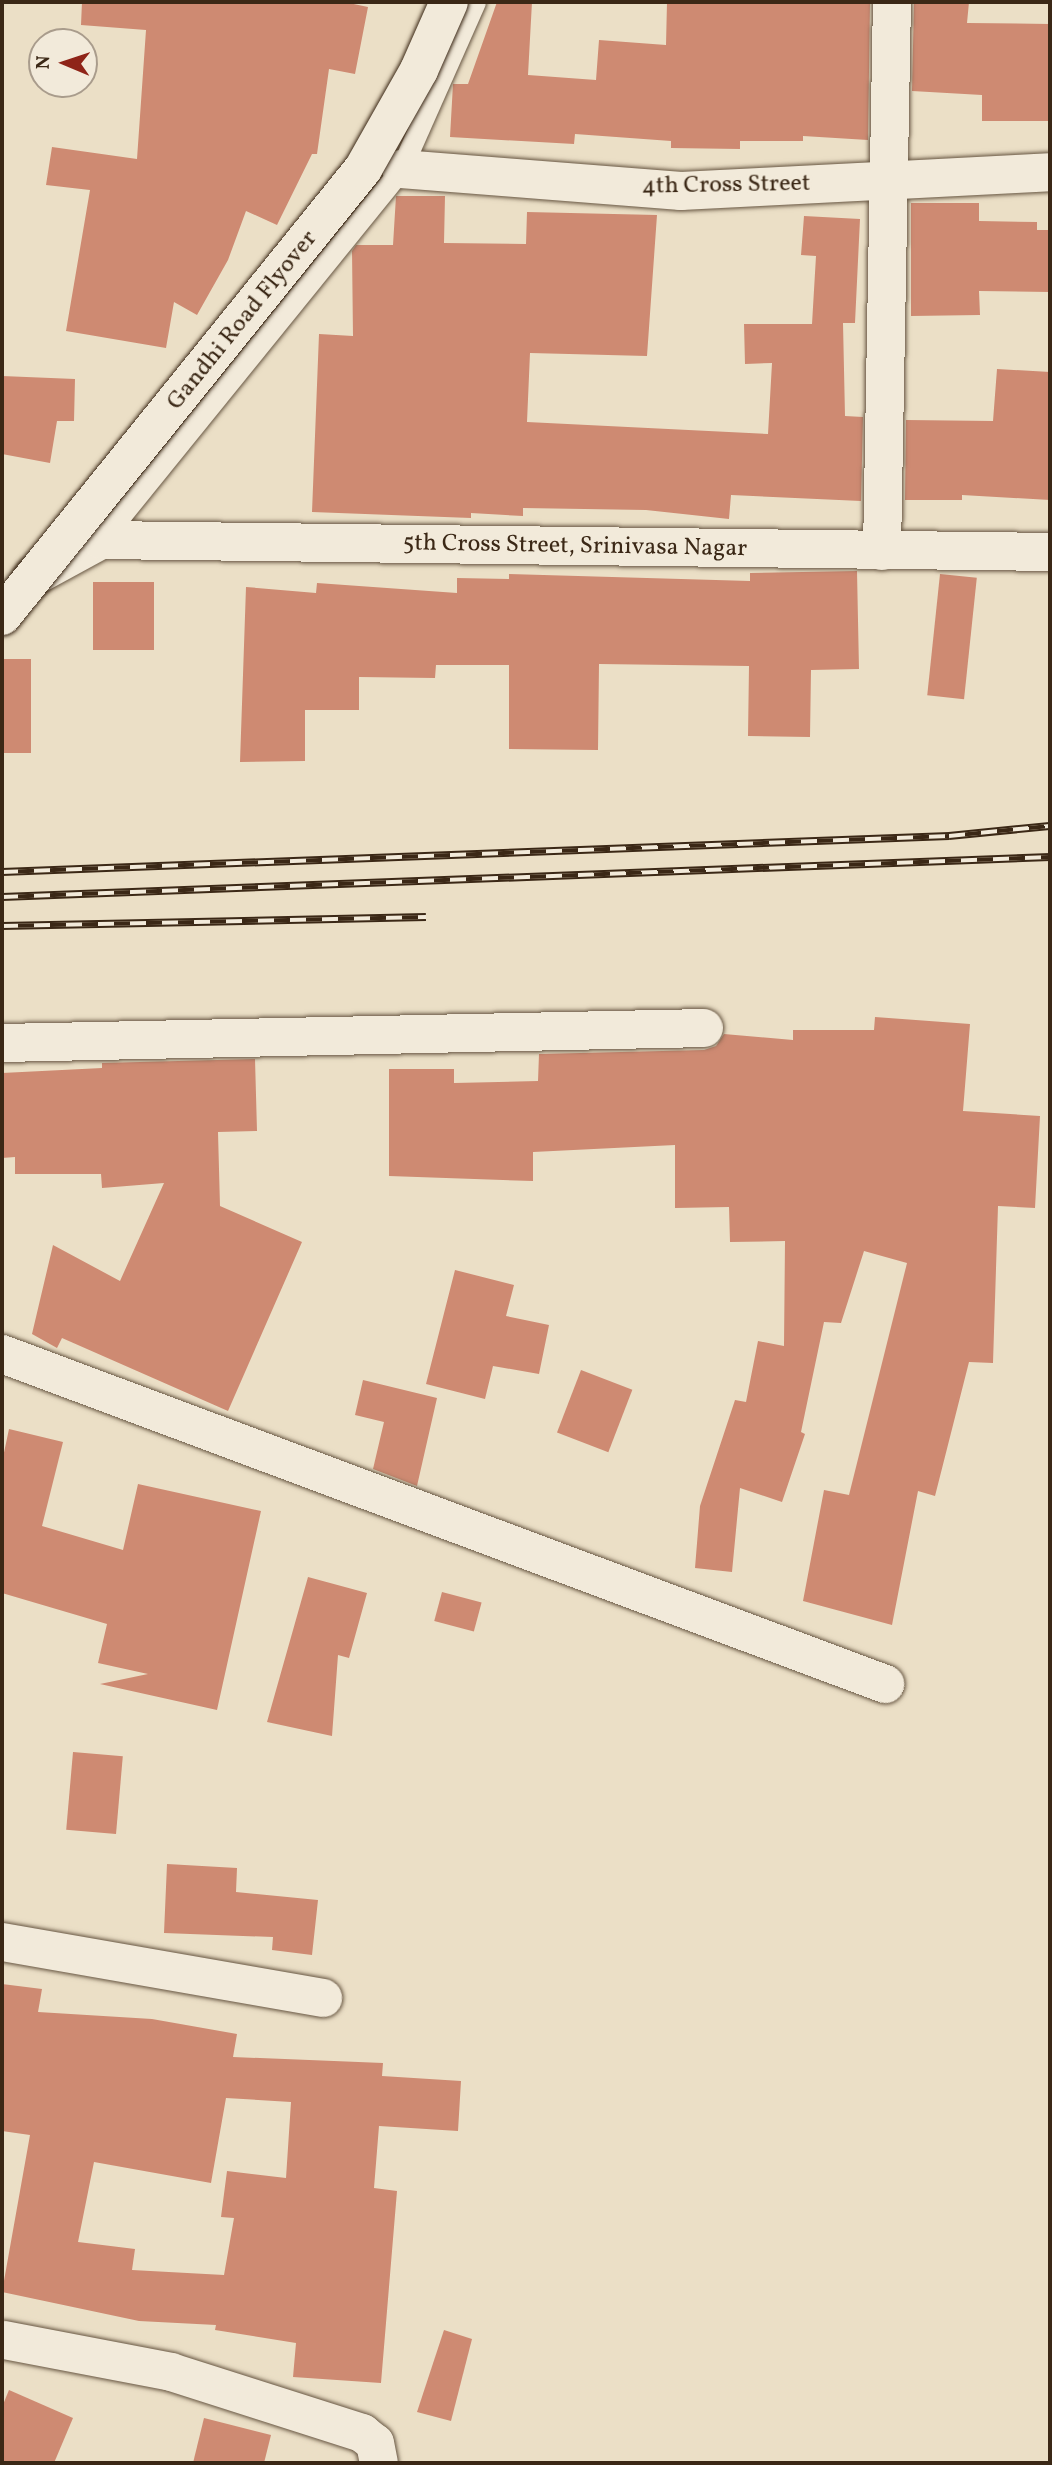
<!DOCTYPE html>
<html>
<head>
<meta charset="utf-8">
<style>
  body { margin:0 }
  #map { position:relative; width:1052px; height:2465px; overflow:hidden; background:#ebdfc6; font-family:Vollkorn,serif }
  div>[style] { position:absolute }
  .building>* { inset:0; background:#ce8a72; transform-origin:0 0 }
  .roads { filter:drop-shadow(0 0 2px #675642) drop-shadow(0 0 2px #675642) }
  .lane>* { height:21px; margin:-10.5px; padding:0 10.5px; transform-origin:10.5px; border-radius:10.5px; background:#f2eada }
  .street>* { height:38px; margin:-19px; padding:0 19px; transform-origin:19px; border-radius:19px; background:#f2eada }
  .rail>* { height:8px; margin-top:-4px; transform-origin:0; background:repeating-linear-gradient(90deg,#f2eada 0 16px,#3b2816 0 32px); box-sizing:border-box; border-block:2px solid #3b2816 }
  .bridges { filter:drop-shadow(0 0 2px #3b2816) drop-shadow(0 0 2px #3b2816) }
  .secondary-bridge>* { height:38px; margin:-19px; padding:0 19px; transform-origin:19px; border-radius:19px; background:#f2eada }
  span { translate:-50% -50%; white-space:nowrap; text-align:center; line-height:1.15; -webkit-text-stroke:5px #f2eada; paint-order:stroke }
  .street-label { font-size:24px; color:#3b2816 }
  .frame { position:absolute; inset:0; border:4px solid #3b2816; pointer-events:none }
  .north { position:absolute; left:28px; top:28px; width:70px; height:70px; box-sizing:border-box; background:#f2eada; border:2px solid #a99c8c; border-radius:50%; rotate:272deg; font-size:19px; font-weight:700; line-height:28px; text-align:center; color:#3b2816 }
  .north::after { content:''; display:block; margin:auto; width:24px; height:32px; background:#8f2418; clip-path:polygon(50% 0,100% 100%,50% 72%,0 100%) }
</style>
</head>
<body>
<div id="map">
  <div class="building">
    <i style="clip-path:polygon(82px 2px,344px 2px,368px 7px,355px 74px,329px 69px,317px 154px,312px 154px,277px 225px,246px 211px,228px 260px,197px 315px,174px 302px,166px 348px,66px 331px,90px 190px,46px 185px,52px 147px,137px 159px,146px 30px,81px 25px)"></i>
    <i style="clip-path:polygon(497px 2px,532px 2px,528px 75px,596px 80px,599px 40px,666px 45px,667px 2px,870px 2px,868px 140px,803px 136px,803px 141px,740px 141px,740px 149px,671px 148px,671px 141px,575px 134px,574px 144px,450px 137px,453px 84px,468px 84px)"></i>
    <i style="clip-path:polygon(914px 2px,969px 2px,967px 23px,1050px 24px,1050px 121px,982px 121px,982px 95px,912px 91px)"></i>
    <i style="clip-path:polygon(396px 196px,445px 196px,444px 243px,526px 244px,527px 212px,657px 215px,647px 356px,530px 353px,527px 422px,768px 434px,772px 363px,745px 364px,744px 324px,812px 324px,816px 256px,801px 255px,804px 216px,860px 219px,855px 323px,843px 323px,845px 416px,863px 417px,861px 501px,731px 495px,729px 519px,646px 510px,523px 508px,523px 516px,471px 513px,471px 518px,312px 512px,319px 334px,353px 336px,352px 251px,356px 245px,393px 245px)"></i>
    <i style="clip-path:polygon(911px 203px,979px 203px,979px 221px,1037px 222px,1037px 230px,1050px 230px,1050px 292px,979px 291px,980px 315px,911px 316px)"></i>
    <i style="clip-path:polygon(997px 369px,1050px 372px,1050px 500px,962px 495px,962px 500px,905px 500px,906px 420px,993px 421px)"></i>
    <i style="clip-path:polygon(2px 376px,75px 379px,74px 421px,57px 421px,50px 463px,2px 454px)"></i>
    <i style="clip-path:polygon(857px 571px,859px 669px,811px 670px,810px 737px,748px 736px,749px 666px,599px 664px,598px 750px,509px 749px,509px 665px,436px 665px,435px 678px,359px 677px,359px 710px,305px 710px,305px 761px,240px 762px,246px 587px,316px 593px,317px 583px,457px 593px,457px 578px,509px 579px,509px 574px,750px 581px,750px 573px)"></i>
    <i style="left:940px;top:574px;width:37px;height:122px;rotate:6deg"></i>
    <i style="left:93px;top:582px;width:61px;height:68px"></i>
    <i style="left:2px;top:659px;width:29px;height:94px"></i>
    <i style="clip-path:polygon(875px 1017px,970px 1024px,963px 1111px,1040px 1116px,1035px 1208px,998px 1206px,993px 1363px,969px 1362px,935px 1496px,918px 1491px,892px 1625px,803px 1601px,824px 1490px,849px 1495px,907px 1263px,864px 1251px,841px 1323px,824px 1322px,801px 1432px,805px 1434px,782px 1502px,740px 1488px,732px 1572px,695px 1568px,700px 1506px,735px 1400px,746px 1402px,758px 1341px,784px 1346px,785px 1241px,730px 1242px,729px 1207px,675px 1208px,675px 1145px,533px 1152px,533px 1181px,389px 1176px,389px 1069px,454px 1069px,454px 1083px,538px 1081px,539px 1054px,704px 1050px,716px 1046px,724px 1034px,793px 1040px,793px 1030px,874px 1030px)"></i>
    <i style="clip-path:polygon(255px 1059px,257px 1131px,218px 1132px,220px 1206px,302px 1242px,228px 1411px,62px 1338px,57px 1348px,32px 1334px,53px 1245px,120px 1281px,164px 1183px,102px 1188px,101px 1174px,15px 1174px,15px 1157px,2px 1158px,2px 1073px,102px 1068px,102px 1063px)"></i>
    <i style="clip-path:polygon(455px 1270px,514px 1285px,506px 1316px,549px 1325px,539px 1374px,493px 1366px,485px 1399px,426px 1384px)"></i>
    <i style="left:581px;top:1370px;width:55px;height:67px;rotate:21deg"></i>
    <i style="clip-path:polygon(363px 1380px,437px 1398px,417px 1486px,373px 1469px,384px 1422px,355px 1415px)"></i>
    <i style="clip-path:polygon(9px 1429px,63px 1442px,42px 1526px,123px 1550px,138px 1484px,261px 1511px,217px 1710px,100px 1684px,148px 1674px,98px 1663px,107px 1624px,2px 1593px,2px 1462px)"></i>
    <i style="clip-path:polygon(308px 1577px,367px 1593px,349px 1658px,338px 1655px,332px 1736px,267px 1722px)"></i>
    <i style="left:442px;top:1592px;width:41px;height:30px;rotate:15deg"></i>
    <i style="left:73px;top:1752px;width:50px;height:78px;rotate:5deg"></i>
    <i style="clip-path:polygon(167px 1864px,237px 1868px,236px 1892px,318px 1900px,312px 1955px,272px 1950px,273px 1937px,164px 1933px)"></i>
    <i style="clip-path:polygon(evenodd,2px 1984px,42px 1989px,38px 2012px,152px 2019px,237px 2034px,233px 2057px,383px 2063px,382px 2076px,461px 2081px,458px 2131px,379px 2126px,374px 2188px,397px 2191px,381px 2383px,293px 2377px,296px 2343px,215px 2330px,216px 2325px,139px 2321px,2px 2292px,30px 2135px,2px 2131px,2px 1984px,226px 2098px,291px 2102px,286px 2178px,227px 2171px,221px 2217px,234px 2218px,224px 2275px,132px 2270px,135px 2249px,78px 2242px,94px 2162px,211px 2183px,226px 2098px)"></i>
    <i style="clip-path:polygon(444px 2330px,472px 2339px,451px 2421px,417px 2412px)"></i>
    <i style="clip-path:polygon(9px 2390px,73px 2418px,54px 2463px,2px 2463px,2px 2407px)"></i>
    <i style="clip-path:polygon(204px 2418px,271px 2435px,264px 2463px,193px 2463px)"></i>
  </div>
  <div class="roads">
    <div class="lane">
      <i style="left:101px;top:540px;width:477px;rotate:-51deg"></i>
      <i style="left:401px;top:169px;width:183px;rotate:-66.1deg"></i>
    </div>
    <div class="street">
      <i style="left:401px;top:169px;width:281px;rotate:4.5deg"></i>
      <i style="left:681px;top:191px;width:369px;rotate:-2.9deg"></i>
      <i style="left:882px;top:551px;width:549px;rotate:-88.96deg"></i>
      <i style="left:33px;top:577px;width:77px;rotate:-28.6deg"></i>
      <i style="left:101px;top:540px;width:949px;rotate:0.72deg"></i>
      <i style="left:2px;top:1043px;width:702px;rotate:-1.22deg"></i>
      <i style="left:2px;top:1354px;width:943px;rotate:20.49deg"></i>
      <i style="left:2px;top:1942px;width:326px;rotate:9.9deg"></i>
      <i style="left:4px;top:2340px;width:170px;rotate:10.8deg"></i>
      <i style="left:171px;top:2372px;width:201px;rotate:17.7deg"></i>
      <i style="left:362px;top:2433px;width:16px;rotate:38deg"></i>
      <i style="left:375px;top:2443px;width:20px;rotate:79deg"></i>
    </div>
  </div>
  <div class="rail">
    <i style="left:2px;top:872px;width:948px;rotate:-2.18deg"></i>
    <i style="left:949px;top:836px;width:101px;rotate:-5.7deg"></i>
    <i style="left:2px;top:897px;width:1049px;rotate:-2.19deg"></i>
    <i style="left:2px;top:926px;width:424px;rotate:-1.2deg"></i>
  </div>
  <div class="bridges">
    <div class="secondary-bridge">
      <i style="left:2px;top:616px;width:575px;rotate:-51.08deg"></i>
      <i style="left:363px;top:169px;width:114px;rotate:-60.5deg"></i>
      <i style="left:419px;top:70px;width:74px;rotate:-66.2deg"></i>
    </div>
  </div>
  <div class="street-label">
    <span style="left:726px;top:186px;rotate:-1deg">4th Cross Street</span>
    <span style="left:243px;top:321px;rotate:-51deg">Gandhi Road Flyover</span>
    <span style="left:575px;top:547px;rotate:1deg">5th Cross Street, Srinivasa Nagar</span>
  </div>
  <div class="frame"></div>
  <div class="north">N</div>
</div>
</body>
</html>
